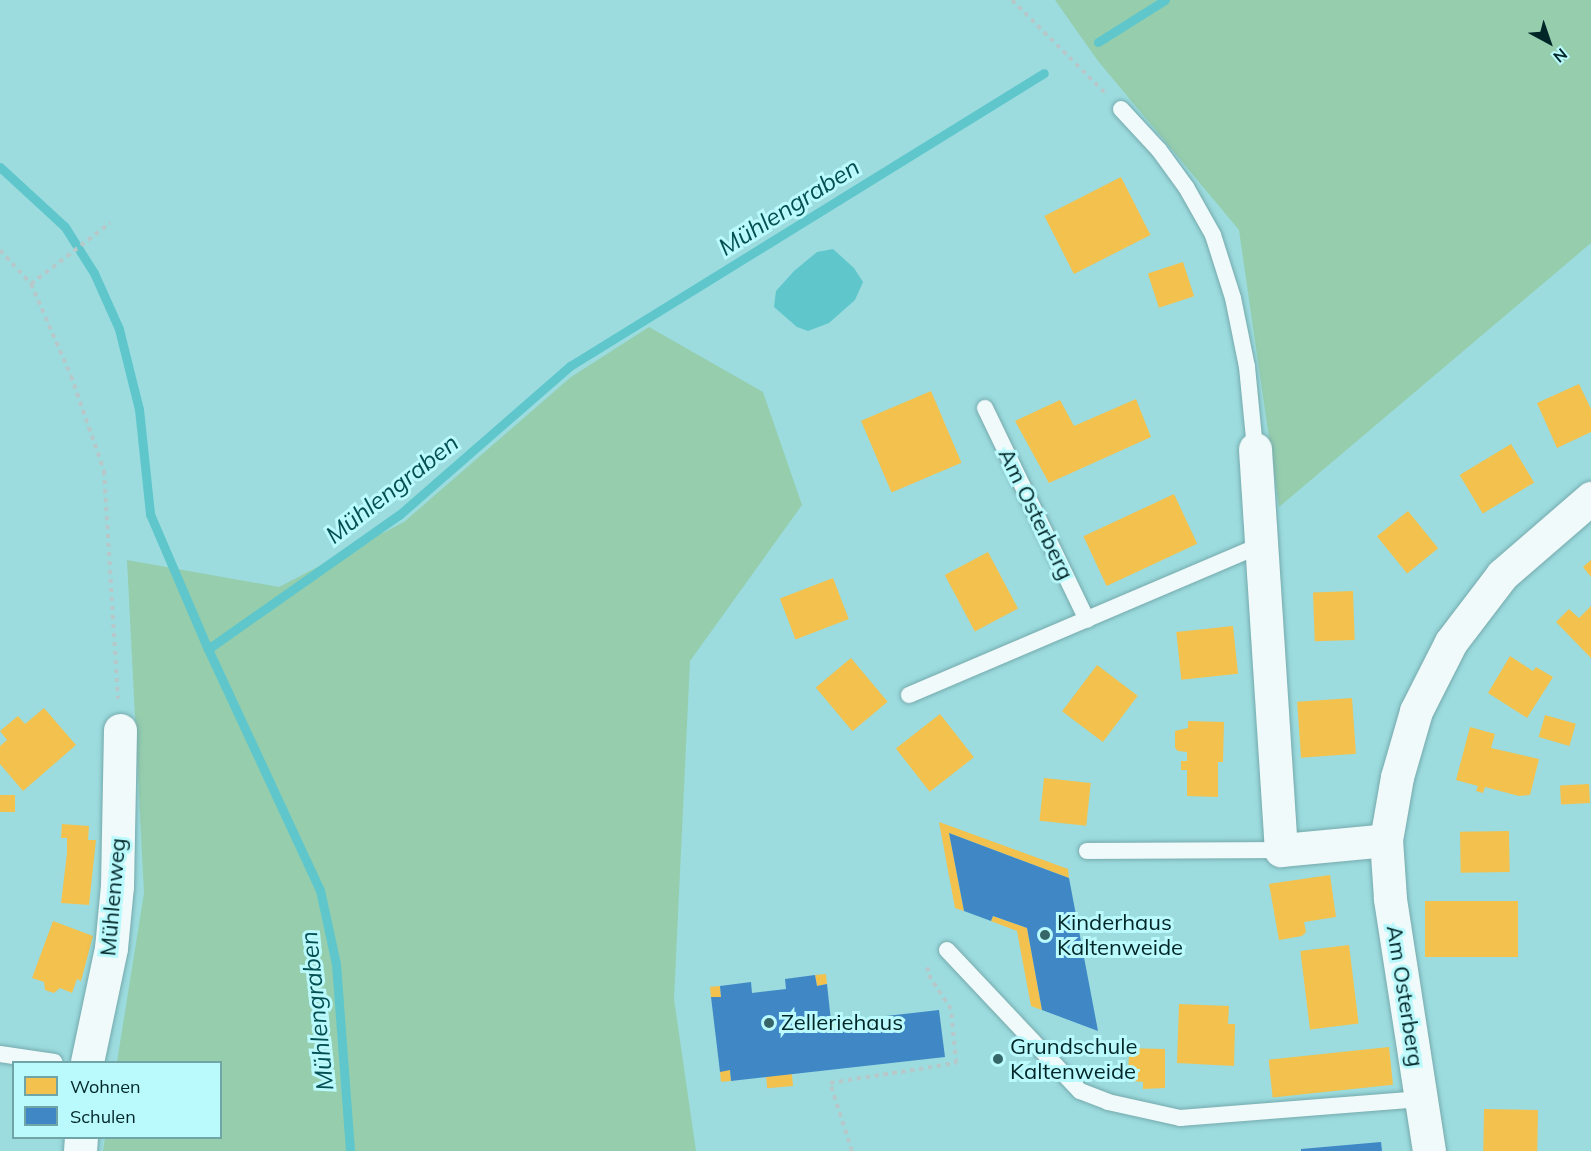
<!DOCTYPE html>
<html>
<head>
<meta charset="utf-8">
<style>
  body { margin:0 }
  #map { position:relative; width:1591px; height:1151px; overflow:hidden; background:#9cdcdf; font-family:Mulish,sans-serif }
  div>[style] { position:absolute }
  .green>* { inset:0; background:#95cdad }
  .water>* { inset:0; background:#5fc7cc }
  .homes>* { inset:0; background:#f2c14e; transform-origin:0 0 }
  .schools>* { inset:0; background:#3f88c5 }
  .stream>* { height:9px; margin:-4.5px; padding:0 4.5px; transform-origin:4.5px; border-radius:4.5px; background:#5fc7cc }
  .path>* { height:4px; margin-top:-2px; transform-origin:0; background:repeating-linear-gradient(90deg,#b6c8ca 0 4.5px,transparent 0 9px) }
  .roads { filter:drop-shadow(0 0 2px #76aaad) drop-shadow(0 0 2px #76aaad) }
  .lane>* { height:16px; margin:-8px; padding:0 8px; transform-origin:8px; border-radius:8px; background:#f0fafa }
  .street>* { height:33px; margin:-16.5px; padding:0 16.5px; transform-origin:16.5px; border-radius:16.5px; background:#f0fafa }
  .dots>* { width:16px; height:16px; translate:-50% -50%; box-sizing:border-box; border:3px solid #baf9fc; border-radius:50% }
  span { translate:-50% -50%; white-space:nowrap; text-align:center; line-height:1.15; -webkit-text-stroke:6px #baf9fc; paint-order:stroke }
  .street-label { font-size:22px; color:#002628 }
  .poi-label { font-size:22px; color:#002628 }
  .left { translate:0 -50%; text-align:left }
  .water-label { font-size:24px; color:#034f52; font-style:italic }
  .legend { position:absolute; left:12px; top:1061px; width:210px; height:78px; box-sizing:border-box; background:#baf9fc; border:2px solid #70a5a7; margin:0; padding:8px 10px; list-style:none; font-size:18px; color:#002628 }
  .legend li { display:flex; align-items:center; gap:12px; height:30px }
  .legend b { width:30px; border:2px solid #70a5a7 }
  .north { position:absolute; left:1519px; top:12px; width:60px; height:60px; -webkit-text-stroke:4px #baf9fc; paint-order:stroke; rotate:140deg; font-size:16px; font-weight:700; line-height:24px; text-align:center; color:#002628 }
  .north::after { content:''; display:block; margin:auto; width:21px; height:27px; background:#002628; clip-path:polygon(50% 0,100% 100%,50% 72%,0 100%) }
</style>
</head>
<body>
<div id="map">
  <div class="green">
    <i style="clip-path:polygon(1055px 0,1591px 0,1591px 243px,1279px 507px,1239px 230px,1098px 61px)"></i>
    <i style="clip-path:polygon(649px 327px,763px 392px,802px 505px,690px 661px,674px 999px,696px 1151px,103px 1151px,105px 1138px,220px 1138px,220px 1062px,117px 1062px,144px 893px,127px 560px,279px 587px,404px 522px,571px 377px)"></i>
  </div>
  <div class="water">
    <i style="clip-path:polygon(833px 249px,854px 268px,863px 282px,855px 300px,829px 323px,808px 331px,797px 327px,774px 307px,776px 291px,794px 271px,817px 252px)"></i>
  </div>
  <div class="homes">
    <i style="left:1121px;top:177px;width:65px;height:86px;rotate:63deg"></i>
    <i style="left:1183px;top:262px;width:36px;height:37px;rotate:72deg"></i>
    <i style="clip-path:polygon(1579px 384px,1591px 409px,1591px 432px,1557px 448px,1537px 403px)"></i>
    <i style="left:931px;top:391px;width:78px;height:76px;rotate:67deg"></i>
    <i style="clip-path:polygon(1136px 399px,1151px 437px,1049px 483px,1015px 421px,1060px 400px,1074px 426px)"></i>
    <i style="left:1511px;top:444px;width:45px;height:60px;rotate:59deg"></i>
    <i style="left:1174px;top:494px;width:55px;height:100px;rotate:65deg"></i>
    <i style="left:1408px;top:511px;width:48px;height:40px;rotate:51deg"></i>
    <i style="left:988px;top:552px;width:64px;height:49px;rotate:62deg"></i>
    <i style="clip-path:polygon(1591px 560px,1591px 577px,1583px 567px)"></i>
    <i style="left:833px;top:578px;width:44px;height:57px;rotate:69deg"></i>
    <i style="left:1353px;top:591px;width:49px;height:40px;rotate:88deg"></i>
    <i style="clip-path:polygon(1591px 606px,1591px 658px,1556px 622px,1569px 609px,1579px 618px)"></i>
    <i style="left:1233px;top:626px;width:48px;height:57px;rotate:84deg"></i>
    <i style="clip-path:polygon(1510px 656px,1533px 671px,1536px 667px,1553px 677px,1527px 718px,1488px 693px)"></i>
    <i style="left:851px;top:658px;width:57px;height:46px;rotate:50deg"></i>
    <i style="left:1097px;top:665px;width:51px;height:58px;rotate:37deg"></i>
    <i style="left:1352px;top:698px;width:56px;height:55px;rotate:86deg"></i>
    <i style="clip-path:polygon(44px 708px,76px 745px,23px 791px,0 764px,0 746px,7px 740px,0 731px,18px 716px,25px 724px)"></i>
    <i style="left:940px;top:714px;width:55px;height:56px;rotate:52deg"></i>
    <i style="left:1545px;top:715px;width:32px;height:23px;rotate:16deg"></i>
    <i style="clip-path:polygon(1188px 721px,1224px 722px,1223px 762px,1218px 762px,1218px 797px,1187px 796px,1187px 770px,1181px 770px,1181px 761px,1187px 761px,1187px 752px,1178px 751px,1175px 748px,1175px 731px,1188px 728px)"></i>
    <i style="clip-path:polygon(1470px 727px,1495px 734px,1491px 748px,1539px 759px,1530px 795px,1519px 796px,1485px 787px,1483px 793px,1476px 791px,1478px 786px,1456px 780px)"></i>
    <i style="left:1044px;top:778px;width:47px;height:43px;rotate:6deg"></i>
    <i style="left:1589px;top:784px;width:19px;height:29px;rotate:87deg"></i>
    <i style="left:15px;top:795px;width:17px;height:15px;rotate:90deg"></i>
    <i style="clip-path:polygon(939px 822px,1068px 869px,1069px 878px,949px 833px,964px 911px,955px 908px)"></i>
    <i style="clip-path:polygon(62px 824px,89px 826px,88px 840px,96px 840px,89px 905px,61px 903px,67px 853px,67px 838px,61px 838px)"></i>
    <i style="left:1509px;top:831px;width:41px;height:49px;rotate:89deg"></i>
    <i style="clip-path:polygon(1330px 875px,1336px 917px,1304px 922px,1306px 932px,1302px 936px,1279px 940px,1269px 884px)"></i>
    <i style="left:1425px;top:901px;width:93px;height:56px"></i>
    <i style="clip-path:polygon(993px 916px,1027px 928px,1042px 1010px,1031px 1006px,1017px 931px,991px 921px)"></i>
    <i style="clip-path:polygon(53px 921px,93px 936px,81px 981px,77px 979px,72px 993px,60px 988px,54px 993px,45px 990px,44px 982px,32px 978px)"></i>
    <i style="left:1349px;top:945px;width:79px;height:49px;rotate:83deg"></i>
    <i style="clip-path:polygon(826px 974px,827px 984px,817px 986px,815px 975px)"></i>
    <i style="left:720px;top:986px;width:11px;height:10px;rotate:85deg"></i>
    <i style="clip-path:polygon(1179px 1004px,1229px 1006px,1228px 1024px,1235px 1024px,1234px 1066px,1177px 1063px)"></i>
    <i style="left:842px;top:1021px;width:8px;height:11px;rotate:83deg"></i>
    <i style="left:1389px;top:1047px;width:38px;height:121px;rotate:84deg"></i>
    <i style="clip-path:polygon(1123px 1048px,1165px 1049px,1165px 1088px,1143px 1089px,1143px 1082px,1133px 1081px,1133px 1071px,1128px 1071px,1129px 1056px,1123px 1056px)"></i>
    <i style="left:730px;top:1070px;width:11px;height:10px;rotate:85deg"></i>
    <i style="left:792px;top:1074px;width:12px;height:26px;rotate:85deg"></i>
    <i style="left:1484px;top:1109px;width:54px;height:42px;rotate:1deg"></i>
  </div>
  <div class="schools">
    <i style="clip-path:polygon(949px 833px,1069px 878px,1098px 1031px,1042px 1010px,1027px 928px,993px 916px,991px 921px,964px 911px)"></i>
    <i style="clip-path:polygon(815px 975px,817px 986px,827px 984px,832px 1030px,843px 1029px,842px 1021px,939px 1010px,945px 1057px,731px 1081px,730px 1070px,720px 1072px,711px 997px,721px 997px,720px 986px,751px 982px,752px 993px,786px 989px,785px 979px)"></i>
    <i style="clip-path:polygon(1381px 1142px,1382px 1151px,1301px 1151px,1301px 1149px)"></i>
  </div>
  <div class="stream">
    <i style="left:1098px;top:42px;width:79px;rotate:-32.1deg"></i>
    <i style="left:0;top:167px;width:88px;rotate:42.7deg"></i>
    <i style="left:65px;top:227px;width:54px;rotate:57.8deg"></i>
    <i style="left:94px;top:273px;width:61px;rotate:65.9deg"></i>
    <i style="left:119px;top:329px;width:82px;rotate:76deg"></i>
    <i style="left:139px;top:409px;width:106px;rotate:84deg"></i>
    <i style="left:150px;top:514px;width:147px;rotate:66.8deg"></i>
    <i style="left:208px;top:649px;width:266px;rotate:65.1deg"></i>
    <i style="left:320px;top:890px;width:76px;rotate:77.8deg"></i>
    <i style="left:336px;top:964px;width:188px;rotate:85.7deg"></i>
    <i style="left:208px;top:649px;width:233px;rotate:-35.1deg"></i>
    <i style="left:399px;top:515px;width:227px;rotate:-41.1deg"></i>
    <i style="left:570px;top:366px;width:557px;rotate:-31.72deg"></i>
  </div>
  <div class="path">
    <i style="left:1012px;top:0;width:132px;rotate:45deg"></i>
    <i style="left:0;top:250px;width:46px;rotate:47.6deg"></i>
    <i style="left:31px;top:284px;width:100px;rotate:66.5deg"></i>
    <i style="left:71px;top:376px;width:101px;rotate:70.8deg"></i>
    <i style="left:104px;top:471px;width:228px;rotate:86.5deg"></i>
    <i style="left:31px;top:284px;width:100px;rotate:-37.7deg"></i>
    <i style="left:852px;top:1151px;width:71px;rotate:-107.9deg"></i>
    <i style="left:830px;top:1083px;width:128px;rotate:-9deg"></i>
    <i style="left:956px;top:1063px;width:54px;rotate:-95.3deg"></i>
    <i style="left:951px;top:1009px;width:45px;rotate:-123.3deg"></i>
    <i style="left:926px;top:971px;width:6px;rotate:-45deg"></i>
  </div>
  <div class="roads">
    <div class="lane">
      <i style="left:1121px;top:109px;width:56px;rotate:47.2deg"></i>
      <i style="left:1159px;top:150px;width:46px;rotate:53.9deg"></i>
      <i style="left:1186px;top:187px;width:55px;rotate:60.6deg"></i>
      <i style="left:1213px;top:235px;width:66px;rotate:72.4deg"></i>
      <i style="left:1233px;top:298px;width:70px;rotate:78.5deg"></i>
      <i style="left:1247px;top:367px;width:82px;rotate:84.4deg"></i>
      <i style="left:985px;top:408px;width:235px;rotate:64.3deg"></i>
      <i style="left:909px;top:695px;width:385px;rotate:-23.1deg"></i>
      <i style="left:1087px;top:851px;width:194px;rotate:-0.3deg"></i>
      <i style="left:947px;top:950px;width:194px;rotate:46.7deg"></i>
      <i style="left:1080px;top:1091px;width:30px;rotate:21deg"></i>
      <i style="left:1108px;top:1102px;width:74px;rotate:12.5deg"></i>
      <i style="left:1180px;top:1118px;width:242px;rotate:-4.5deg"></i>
      <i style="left:0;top:1054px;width:55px;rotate:8.4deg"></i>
    </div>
    <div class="street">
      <i style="left:1255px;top:449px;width:402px;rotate:86.3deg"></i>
      <i style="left:1281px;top:850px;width:105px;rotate:-5.4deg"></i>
      <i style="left:87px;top:1062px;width:116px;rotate:-78.1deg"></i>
      <i style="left:111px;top:948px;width:62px;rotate:-84.5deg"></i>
      <i style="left:117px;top:886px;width:156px;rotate:-88.9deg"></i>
      <i style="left:80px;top:1151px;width:13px;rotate:-86deg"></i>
      <i style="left:1429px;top:1151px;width:256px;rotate:-98.8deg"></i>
      <i style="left:1390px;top:898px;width:58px;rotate:-93.9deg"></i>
      <i style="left:1386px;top:840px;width:64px;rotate:-80.1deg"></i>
      <i style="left:1397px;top:777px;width:69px;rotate:-73.9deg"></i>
      <i style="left:1416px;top:711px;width:77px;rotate:-63.1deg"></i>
      <i style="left:1451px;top:642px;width:84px;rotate:-52.7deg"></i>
      <i style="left:1502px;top:575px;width:118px;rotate:-40.9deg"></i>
    </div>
  </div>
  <div class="dots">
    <i style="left:1045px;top:935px;background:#376668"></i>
    <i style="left:769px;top:1023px;background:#376668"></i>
    <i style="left:998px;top:1059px;background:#376668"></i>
  </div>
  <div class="street-label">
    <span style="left:1036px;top:514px;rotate:64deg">Am Osterberg</span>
    <span style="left:113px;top:897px;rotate:-85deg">Mühlenweg</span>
    <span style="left:1405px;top:996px;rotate:81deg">Am Osterberg</span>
  </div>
  <div class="poi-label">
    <span class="left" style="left:1057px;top:935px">Kinderhaus<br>Kaltenweide</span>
    <span class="left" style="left:781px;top:1023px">Zelleriehaus</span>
    <span class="left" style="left:1010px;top:1059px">Grundschule<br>Kaltenweide</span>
  </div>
  <div class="water-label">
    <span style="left:789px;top:207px;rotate:-32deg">Mühlengraben</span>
    <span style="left:392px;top:489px;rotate:-38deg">Mühlengraben</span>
    <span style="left:317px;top:1011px;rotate:-96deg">Mühlengraben</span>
  </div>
  <ul class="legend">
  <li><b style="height:16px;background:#f2c14e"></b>Wohnen</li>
  <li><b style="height:16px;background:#3f88c5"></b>Schulen</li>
  </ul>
  <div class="north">N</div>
</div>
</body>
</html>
